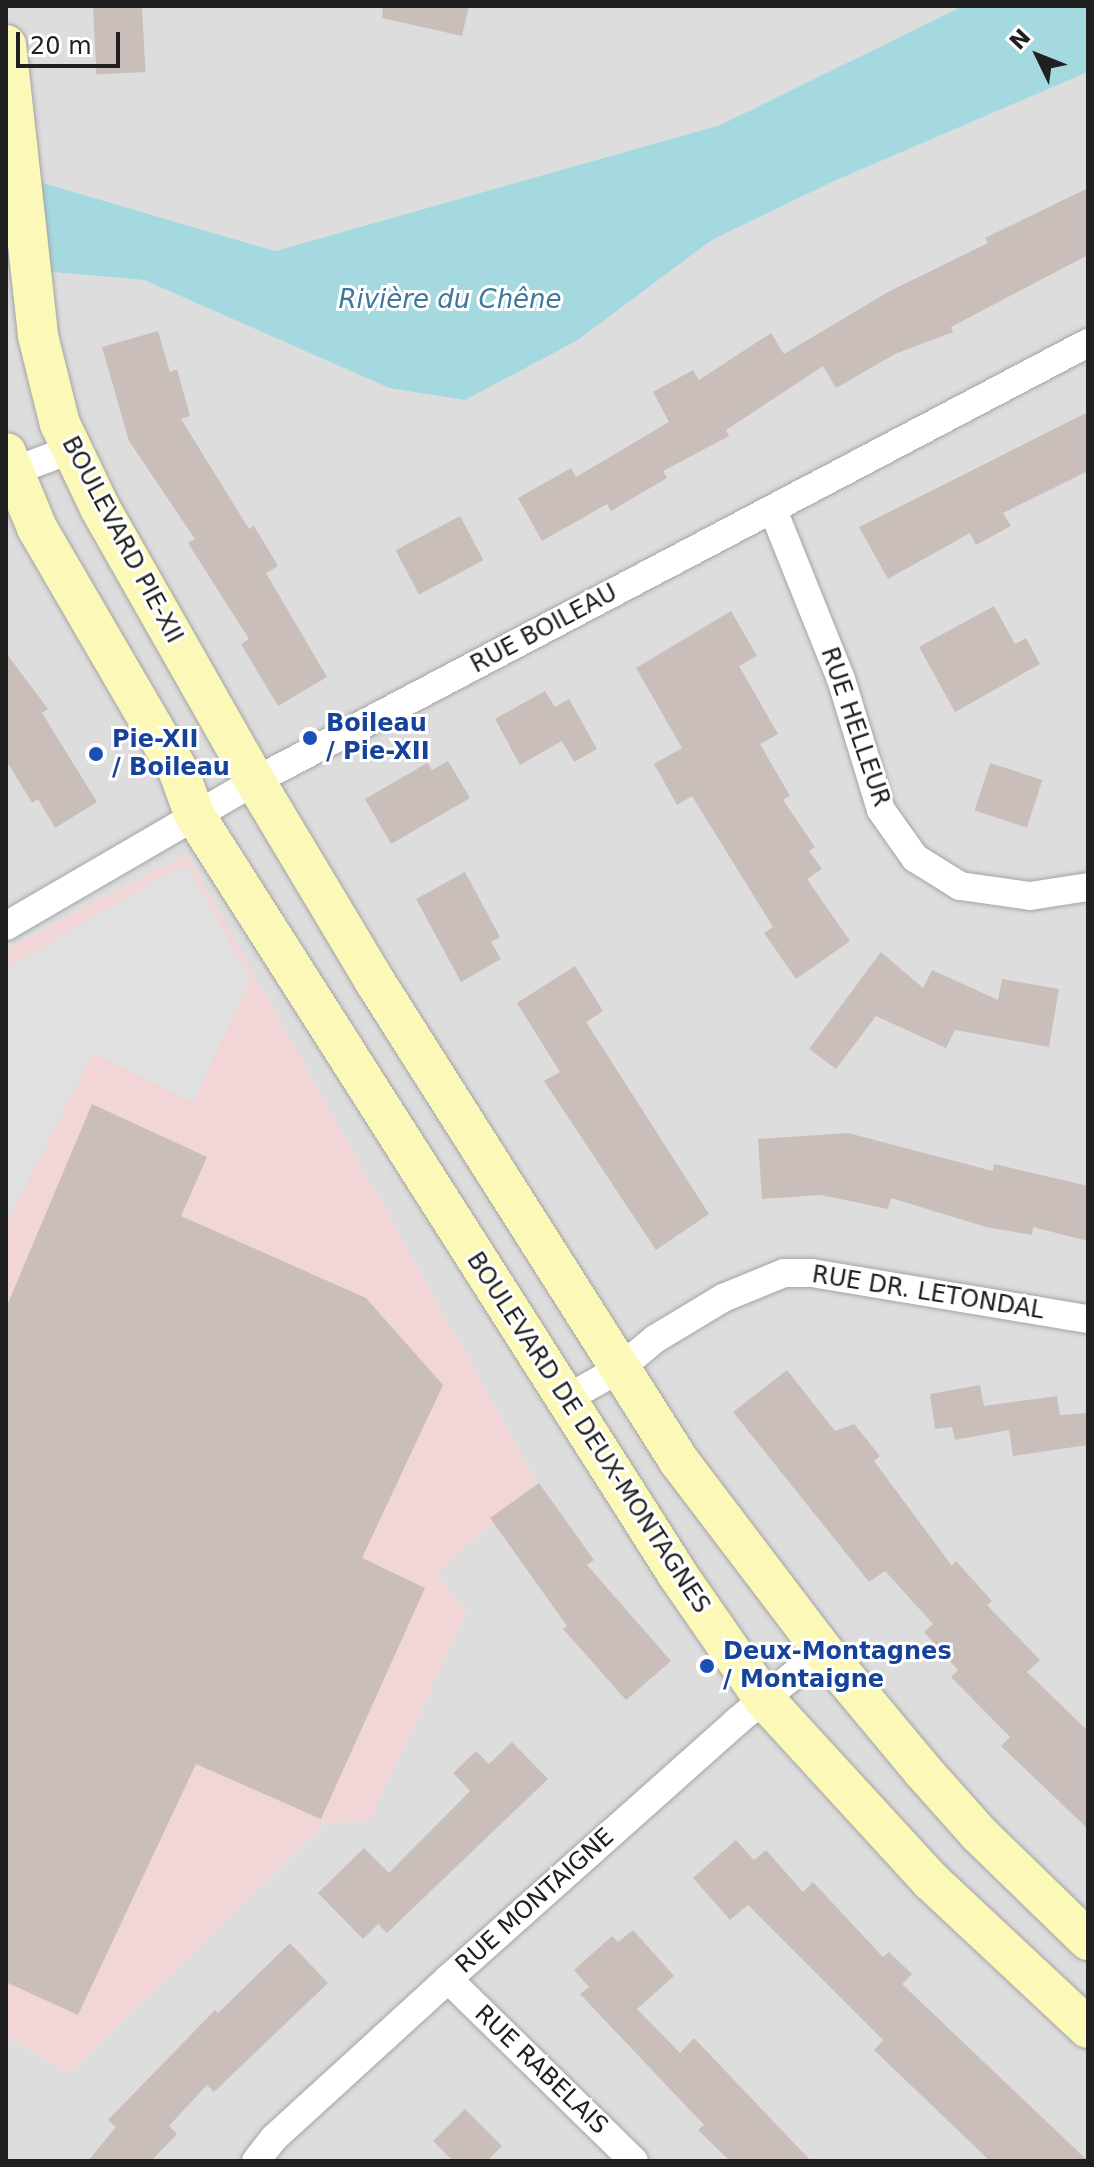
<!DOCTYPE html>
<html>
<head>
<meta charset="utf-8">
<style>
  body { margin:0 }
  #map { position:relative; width:1094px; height:2167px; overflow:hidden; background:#f1ece6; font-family:"DejaVu Sans",sans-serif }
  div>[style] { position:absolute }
  .residential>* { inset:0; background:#dedddd }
  .commercial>* { inset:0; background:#f2d5d7 }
  .parking>* { inset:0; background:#e0e0e0 }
  .water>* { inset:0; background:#a5d9e0 }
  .building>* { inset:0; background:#c9beb9; transform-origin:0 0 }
  .roads { filter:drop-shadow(0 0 2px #a4a4a4) drop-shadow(0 0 2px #a4a4a4) }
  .street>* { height:28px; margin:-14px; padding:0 14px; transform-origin:14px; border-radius:14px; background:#fff }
  .secondary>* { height:40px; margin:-20px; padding:0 20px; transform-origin:20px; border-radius:20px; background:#fcf8b8 }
  .dots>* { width:22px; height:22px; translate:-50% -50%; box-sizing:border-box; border:4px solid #fff; border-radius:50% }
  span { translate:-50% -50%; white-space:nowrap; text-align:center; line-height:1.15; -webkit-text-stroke:6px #fff; paint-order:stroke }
  .street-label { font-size:24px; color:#202020 }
  .transit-label { font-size:24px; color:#164399; font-weight:700 }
  .left { translate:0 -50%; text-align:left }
  .water-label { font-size:26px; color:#40779b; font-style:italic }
  .frame { position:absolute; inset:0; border:8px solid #202020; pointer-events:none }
  .north { position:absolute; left:998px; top:16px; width:80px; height:80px; -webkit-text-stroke:6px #fff; paint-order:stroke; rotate:313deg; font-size:22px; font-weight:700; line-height:32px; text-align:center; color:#202020 }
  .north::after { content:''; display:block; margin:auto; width:28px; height:36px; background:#202020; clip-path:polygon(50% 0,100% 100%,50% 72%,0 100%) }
  .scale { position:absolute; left:16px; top:32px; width:104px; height:36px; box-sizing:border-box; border:4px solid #202020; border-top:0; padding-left:10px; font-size:24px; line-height:28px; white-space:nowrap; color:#202020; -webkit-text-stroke:6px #fff; paint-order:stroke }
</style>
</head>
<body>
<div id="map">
  <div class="residential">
    <i style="clip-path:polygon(6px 6px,963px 6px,720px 125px,275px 251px,6px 172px)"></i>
    <i style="clip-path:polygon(1088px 72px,1088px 2161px,6px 2161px,6px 2037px,70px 2073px,324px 1824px,437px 1575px,187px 854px,6px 949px,6px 268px,144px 280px,389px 388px,578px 340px,712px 240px,832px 182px)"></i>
  </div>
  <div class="commercial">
    <i style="clip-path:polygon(187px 854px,536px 1480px,437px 1574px,467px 1611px,370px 1820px,324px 1824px,70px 2073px,6px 2037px,6px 949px)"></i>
  </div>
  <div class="parking">
    <i style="clip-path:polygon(180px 866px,189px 869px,250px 979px,193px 1103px,93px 1053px,6px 1226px,6px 969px)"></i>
  </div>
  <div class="water">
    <i style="clip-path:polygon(963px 6px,1088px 6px,1088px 72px,832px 182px,712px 240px,578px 340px,465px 400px,389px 388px,144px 280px,6px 268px,6px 172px,275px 251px,720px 125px)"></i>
  </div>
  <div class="building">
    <i style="left:142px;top:6px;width:66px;height:49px;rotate:87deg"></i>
    <i style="clip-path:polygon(383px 6px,469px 6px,462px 36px,382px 18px)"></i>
    <i style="clip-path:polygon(1088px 188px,1088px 255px,951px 327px,953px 332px,895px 354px,836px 388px,823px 366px,726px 430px,729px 436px,663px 471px,667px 478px,611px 511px,607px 504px,542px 541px,518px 498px,571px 468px,576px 477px,669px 422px,653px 392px,693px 370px,699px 380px,771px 333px,784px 354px,888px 292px,988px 243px,985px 238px)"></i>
    <i style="clip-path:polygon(158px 331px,170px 372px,177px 369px,190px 416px,181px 419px,249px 529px,254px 526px,278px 566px,266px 573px,327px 677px,278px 706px,241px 644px,249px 639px,188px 543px,195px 539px,129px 441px,102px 347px)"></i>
    <i style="clip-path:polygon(1088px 412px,1088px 471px,1003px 513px,1011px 526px,976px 545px,970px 533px,888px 579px,859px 527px)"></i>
    <i style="left:460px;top:516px;width:50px;height:73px;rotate:62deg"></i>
    <i style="clip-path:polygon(994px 606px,1015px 644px,1026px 638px,1040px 664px,955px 712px,919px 647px)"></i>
    <i style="clip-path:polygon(731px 611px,757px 656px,739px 666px,778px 734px,760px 744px,790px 796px,783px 800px,815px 847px,809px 851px,822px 869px,807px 879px,850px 941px,796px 979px,764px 933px,773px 927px,692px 796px,677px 805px,654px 764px,682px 748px,636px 668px)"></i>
    <i style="clip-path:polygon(6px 653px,48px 709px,42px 713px,97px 802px,55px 828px,38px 799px,32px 803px,6px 760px)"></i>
    <i style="clip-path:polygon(545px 691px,555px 707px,569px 699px,597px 749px,574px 762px,562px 741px,520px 765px,495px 719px)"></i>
    <i style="clip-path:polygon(448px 761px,470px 798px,391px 844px,365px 799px,427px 763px,432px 770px)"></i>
    <i style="left:990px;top:763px;width:55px;height:50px;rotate:18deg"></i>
    <i style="clip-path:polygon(465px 872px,500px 937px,491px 942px,501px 959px,461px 982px,416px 899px)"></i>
    <i style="clip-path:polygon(881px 952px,923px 988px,932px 970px,998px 1000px,1002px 979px,1059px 989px,1049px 1047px,955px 1030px,946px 1048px,876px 1016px,836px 1069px,809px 1049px)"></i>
    <i style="clip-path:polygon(575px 966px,603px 1011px,586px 1022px,709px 1214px,656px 1250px,544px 1081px,560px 1072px,517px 1003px)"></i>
    <i style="clip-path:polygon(92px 1104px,207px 1157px,181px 1216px,366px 1298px,443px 1385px,362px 1558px,425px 1588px,321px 1819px,196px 1764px,78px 2015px,6px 1982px,6px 1308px)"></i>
    <i style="clip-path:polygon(848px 1133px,993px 1171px,994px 1164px,1088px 1186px,1088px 1241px,1033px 1227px,1032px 1235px,986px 1227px,891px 1198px,888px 1209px,821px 1195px,762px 1199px,758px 1139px)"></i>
    <i style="clip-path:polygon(787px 1370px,835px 1431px,854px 1424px,880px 1456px,874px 1461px,952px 1566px,956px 1561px,992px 1601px,987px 1605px,1040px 1660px,1027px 1672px,1088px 1731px,1088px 1829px,1001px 1746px,1010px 1737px,951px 1677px,958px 1670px,924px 1632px,933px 1624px,885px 1571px,869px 1582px,733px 1412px)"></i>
    <i style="clip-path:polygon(980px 1385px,984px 1406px,1057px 1396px,1060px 1415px,1088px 1413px,1088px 1445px,1013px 1456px,1009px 1430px,955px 1440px,952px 1427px,935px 1429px,930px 1394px)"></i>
    <i style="clip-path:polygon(539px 1483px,594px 1560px,587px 1565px,671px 1661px,626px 1700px,563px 1629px,567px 1626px,490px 1518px)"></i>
    <i style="clip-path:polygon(512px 1742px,548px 1779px,387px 1933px,378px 1924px,363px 1939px,318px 1893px,364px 1848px,389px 1873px,470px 1791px,453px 1773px,476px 1751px,489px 1764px)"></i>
    <i style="clip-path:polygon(736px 1840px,754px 1860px,766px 1850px,803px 1892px,813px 1882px,883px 1957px,889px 1952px,912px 1974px,902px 1984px,1088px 2161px,990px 2161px,874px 2050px,883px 2040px,748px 1905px,730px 1920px,693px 1878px)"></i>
    <i style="clip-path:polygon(633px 1930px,674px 1976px,637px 2009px,680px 2053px,694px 2038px,811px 2161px,730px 2161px,698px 2130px,704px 2125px,580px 1994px,589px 1987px,574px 1970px,612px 1936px,618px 1942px)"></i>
    <i style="clip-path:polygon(290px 1943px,328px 1983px,214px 2092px,207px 2085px,169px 2126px,177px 2134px,151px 2161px,88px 2161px,116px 2127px,108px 2120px,215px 2010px,218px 2013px)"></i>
    <i style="clip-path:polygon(465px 2109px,502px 2146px,487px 2161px,453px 2161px,433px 2141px)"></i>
  </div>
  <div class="roads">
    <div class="street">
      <i style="left:6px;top:474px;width:68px;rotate:-20.6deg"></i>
      <i style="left:773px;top:510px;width:182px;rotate:68.1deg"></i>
      <i style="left:841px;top:679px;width:137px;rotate:73deg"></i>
      <i style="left:881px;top:810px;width:59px;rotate:54.7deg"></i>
      <i style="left:915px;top:858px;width:53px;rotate:31.9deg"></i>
      <i style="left:960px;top:886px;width:71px;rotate:8.1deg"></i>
      <i style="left:1030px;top:896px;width:59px;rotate:-8.8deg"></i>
      <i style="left:6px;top:926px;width:288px;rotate:-30.2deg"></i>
      <i style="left:255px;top:781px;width:941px;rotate:-27.74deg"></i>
      <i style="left:564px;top:1400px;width:62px;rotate:-29.1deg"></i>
      <i style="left:618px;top:1370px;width:48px;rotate:-40deg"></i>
      <i style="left:655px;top:1339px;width:79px;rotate:-31.1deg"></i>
      <i style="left:723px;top:1298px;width:66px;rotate:-22.3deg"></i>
      <i style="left:784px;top:1273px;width:28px"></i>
      <i style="left:812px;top:1273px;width:280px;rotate:9.5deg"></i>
      <i style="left:448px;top:1979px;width:260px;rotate:44.4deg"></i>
      <i style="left:256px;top:2161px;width:29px;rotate:-52deg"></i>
      <i style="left:274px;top:2138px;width:236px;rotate:-42.4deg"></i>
      <i style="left:448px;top:1979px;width:386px;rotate:-41.7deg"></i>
      <i style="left:736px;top:1722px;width:112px;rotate:-39.2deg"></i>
    </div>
    <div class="secondary">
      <i style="left:6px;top:45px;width:293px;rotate:83.7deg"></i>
      <i style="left:38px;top:336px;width:91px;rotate:76deg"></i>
      <i style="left:60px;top:424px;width:93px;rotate:64.5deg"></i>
      <i style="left:100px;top:508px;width:314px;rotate:60.4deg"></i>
      <i style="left:255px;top:781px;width:232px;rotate:59.1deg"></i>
      <i style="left:374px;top:980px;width:570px;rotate:57.62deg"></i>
      <i style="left:679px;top:1461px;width:238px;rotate:52.8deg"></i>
      <i style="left:823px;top:1651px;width:155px;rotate:50.2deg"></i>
      <i style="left:922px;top:1770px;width:87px;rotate:48.3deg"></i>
      <i style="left:980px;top:1835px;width:151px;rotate:44.2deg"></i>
      <i style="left:6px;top:453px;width:81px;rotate:67.5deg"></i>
      <i style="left:37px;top:528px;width:282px;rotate:59.8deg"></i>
      <i style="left:179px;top:772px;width:45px;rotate:70.3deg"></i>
      <i style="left:194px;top:814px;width:902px;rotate:57.54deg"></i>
      <i style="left:678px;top:1575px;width:151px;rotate:55.3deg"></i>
      <i style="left:764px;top:1699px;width:247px;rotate:47.5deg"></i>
      <i style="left:931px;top:1881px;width:215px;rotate:43.1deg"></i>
    </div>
  </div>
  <div class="dots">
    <i style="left:310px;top:738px;background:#1a4fb4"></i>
    <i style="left:96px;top:754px;background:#1a4fb4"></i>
    <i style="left:707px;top:1666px;background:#1a4fb4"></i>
  </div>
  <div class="street-label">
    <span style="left:122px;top:540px;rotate:62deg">BOULEVARD PIE-XII</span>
    <span style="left:544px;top:629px;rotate:-28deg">RUE BOILEAU</span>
    <span style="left:855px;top:727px;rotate:71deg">RUE HELLEUR</span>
    <span style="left:928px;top:1293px;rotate:9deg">RUE DR. LETONDAL</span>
    <span style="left:588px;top:1433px;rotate:57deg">BOULEVARD DE DEUX-MONTAGNES</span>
    <span style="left:535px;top:1901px;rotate:-42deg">RUE MONTAIGNE</span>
    <span style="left:541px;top:2070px;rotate:44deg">RUE RABELAIS</span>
  </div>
  <div class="transit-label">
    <span class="left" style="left:326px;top:738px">Boileau<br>/ Pie-XII</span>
    <span class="left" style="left:112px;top:754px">Pie-XII<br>/ Boileau</span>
    <span class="left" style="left:723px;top:1666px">Deux-Montagnes<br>/ Montaigne</span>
  </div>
  <div class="water-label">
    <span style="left:450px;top:300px">Rivière du Chêne</span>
  </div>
  <div class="frame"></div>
  <div class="north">N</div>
  <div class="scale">20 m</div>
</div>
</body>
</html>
